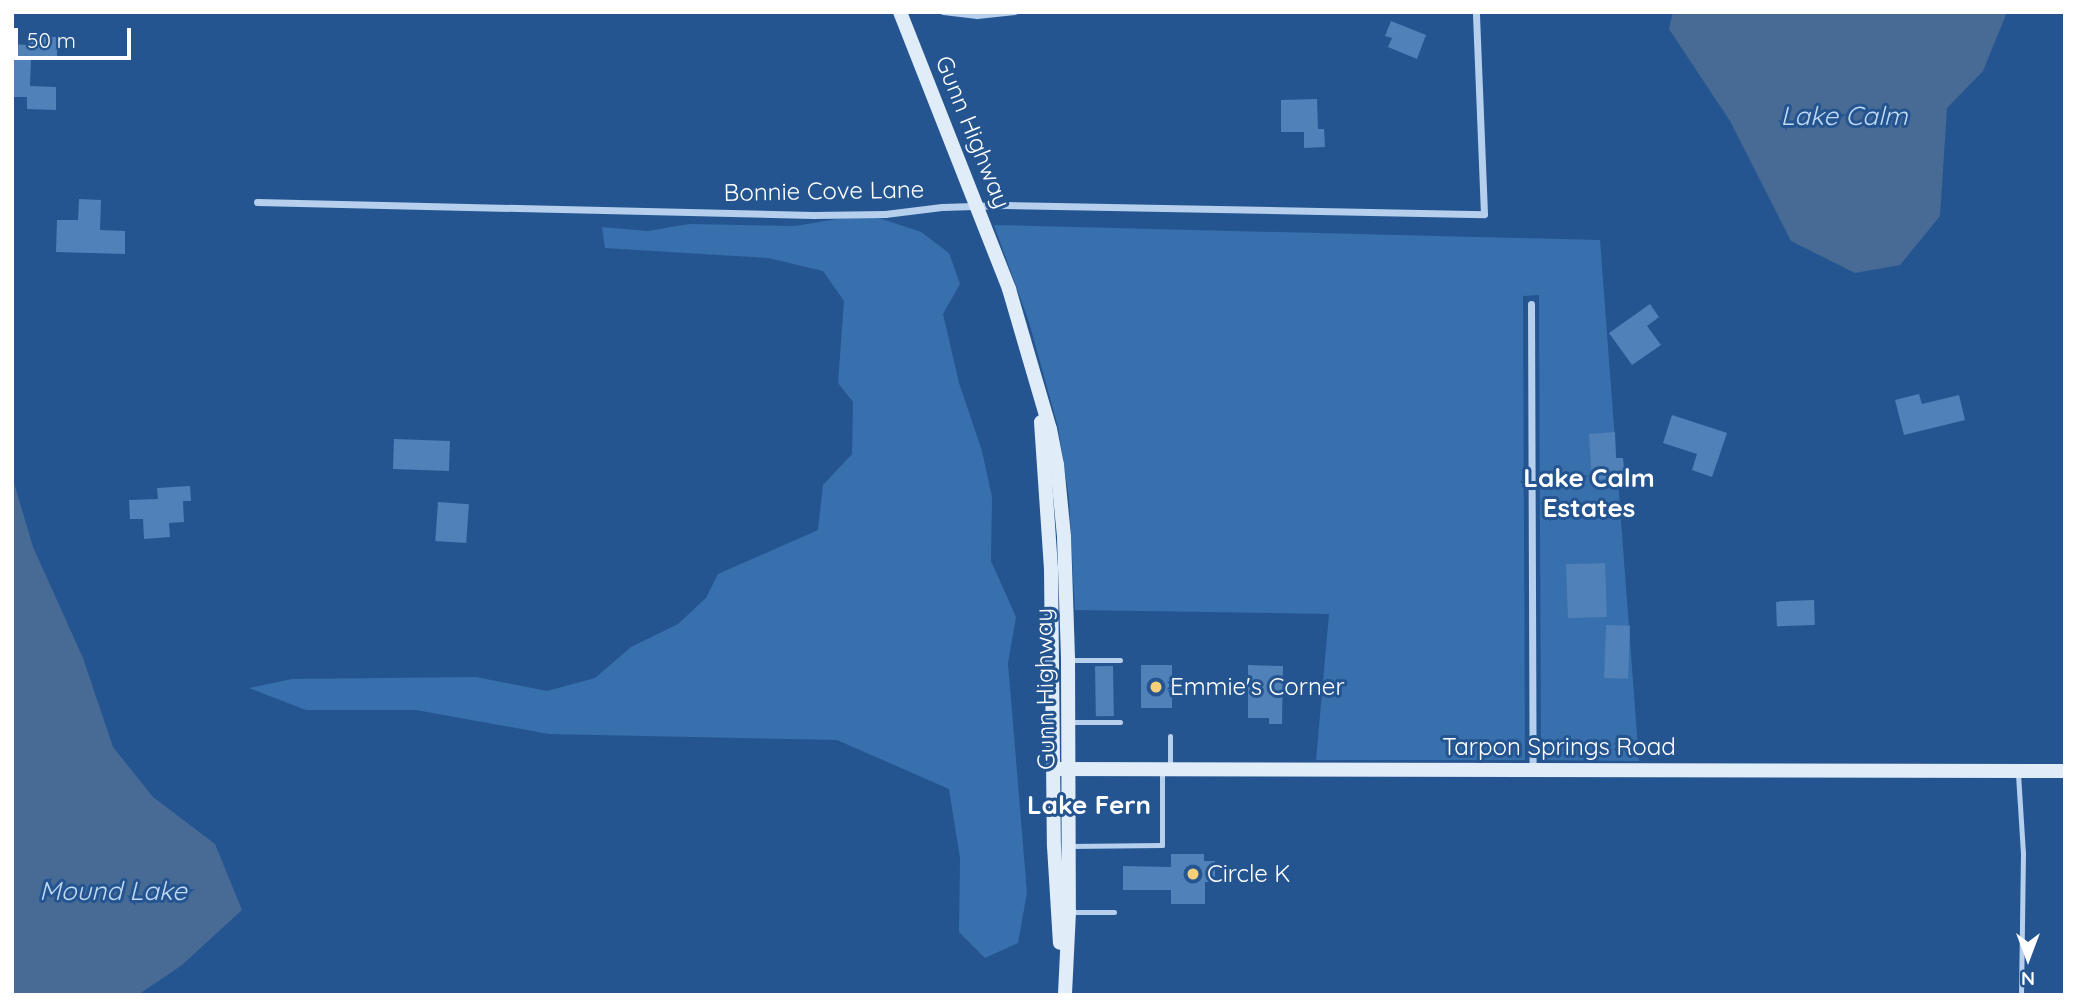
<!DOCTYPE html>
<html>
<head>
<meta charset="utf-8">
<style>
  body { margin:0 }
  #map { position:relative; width:2077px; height:1007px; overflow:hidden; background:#245590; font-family:Quicksand,sans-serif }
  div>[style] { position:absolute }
  .green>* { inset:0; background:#386fad }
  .water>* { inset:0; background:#486b95 }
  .building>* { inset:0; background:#5081b8; transform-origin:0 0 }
  .lane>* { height:5px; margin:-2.5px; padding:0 2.5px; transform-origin:2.5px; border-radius:2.5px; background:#b5cfec }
  .street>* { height:7px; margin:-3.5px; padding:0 3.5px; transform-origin:3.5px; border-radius:3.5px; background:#b5cfec }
  .secondary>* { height:14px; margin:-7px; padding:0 7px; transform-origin:7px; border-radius:7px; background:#e1ecf9 }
  .dots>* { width:19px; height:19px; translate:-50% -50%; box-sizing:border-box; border:4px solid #245590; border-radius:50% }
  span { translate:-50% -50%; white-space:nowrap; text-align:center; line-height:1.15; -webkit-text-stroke:6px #245590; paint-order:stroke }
  .street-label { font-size:24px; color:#fff }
  .poi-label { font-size:24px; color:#fff }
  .left { translate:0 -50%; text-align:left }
  .water-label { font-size:26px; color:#c1d9f3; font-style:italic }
  .neighbourhood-label { font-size:26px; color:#fff; font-weight:700 }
  .frame { position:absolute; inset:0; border:14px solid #fff; pointer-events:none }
  .north { position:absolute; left:1993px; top:923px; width:70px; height:70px; -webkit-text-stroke:5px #245590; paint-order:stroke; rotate:180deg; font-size:19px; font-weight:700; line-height:28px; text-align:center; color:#fff }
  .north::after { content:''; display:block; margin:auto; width:24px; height:32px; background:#fff; clip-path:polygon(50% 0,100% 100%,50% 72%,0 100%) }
  .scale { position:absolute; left:14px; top:28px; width:117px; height:32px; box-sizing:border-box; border:4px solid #fff; border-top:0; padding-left:9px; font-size:21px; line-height:24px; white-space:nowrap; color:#fff; -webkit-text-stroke:5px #245590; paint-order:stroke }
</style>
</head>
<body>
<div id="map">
  <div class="green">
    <i style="clip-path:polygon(867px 214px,921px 232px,949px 253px,960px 284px,943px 314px,959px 383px,982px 451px,992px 497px,991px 561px,1016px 617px,1008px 663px,1027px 893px,1018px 943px,985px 958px,959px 932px,960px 858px,949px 789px,837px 740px,549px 734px,416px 710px,306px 710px,249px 688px,292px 679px,476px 677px,547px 691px,595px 678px,631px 647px,678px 624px,706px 598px,718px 574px,818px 530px,823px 485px,852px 454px,853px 402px,838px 383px,844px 301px,823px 271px,768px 258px,605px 248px,602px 227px,648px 231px,689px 224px,795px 226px)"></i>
    <i style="clip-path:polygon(994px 225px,1600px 240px,1639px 761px,1541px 760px,1539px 295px,1523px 296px,1525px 760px,1316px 760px,1329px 614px,1075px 610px,1069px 498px,1058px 427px,1029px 322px)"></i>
  </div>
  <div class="water">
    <i style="clip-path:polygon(1673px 12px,2007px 12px,1983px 71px,1947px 108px,1940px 216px,1900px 265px,1855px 273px,1791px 241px,1730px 121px,1669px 29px)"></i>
    <i style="clip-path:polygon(12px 476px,33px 547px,83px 658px,113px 747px,153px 797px,215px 844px,242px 910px,182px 965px,138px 995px,12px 995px)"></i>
  </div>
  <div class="building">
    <i style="clip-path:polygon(1391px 21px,1426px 35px,1417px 59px,1388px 47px,1392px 38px,1385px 36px)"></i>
    <i style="clip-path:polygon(28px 36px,57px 37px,57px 60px,31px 59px,30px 86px,56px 87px,56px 110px,27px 109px,27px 97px,12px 97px,12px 44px,28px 45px)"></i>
    <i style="clip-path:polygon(1317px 99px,1318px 129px,1324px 129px,1325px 147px,1304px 148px,1304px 132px,1281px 132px,1281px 100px)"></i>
    <i style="clip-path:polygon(79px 199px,101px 200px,100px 230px,125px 231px,125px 254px,56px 252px,57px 220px,78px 220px)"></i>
    <i style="clip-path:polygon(1650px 304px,1659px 317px,1647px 326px,1661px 345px,1632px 365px,1609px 333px)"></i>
    <i style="clip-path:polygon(1919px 394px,1922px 404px,1959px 395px,1965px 420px,1904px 435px,1895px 400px)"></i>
    <i style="clip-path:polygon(1672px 415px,1727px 433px,1712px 477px,1692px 470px,1697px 454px,1663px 443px)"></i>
    <i style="clip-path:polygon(1615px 432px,1616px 458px,1623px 458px,1625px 478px,1592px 480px,1589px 434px)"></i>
    <i style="left:394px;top:439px;width:56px;height:30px;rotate:2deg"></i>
    <i style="clip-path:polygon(190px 486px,191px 501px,183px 501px,184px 522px,169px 523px,170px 537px,144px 539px,143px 519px,130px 519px,129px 500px,158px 499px,157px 488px)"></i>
    <i style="left:438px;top:502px;width:31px;height:39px;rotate:4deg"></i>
    <i style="left:1605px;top:563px;width:54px;height:39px;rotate:88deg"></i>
    <i style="left:1814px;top:600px;width:25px;height:38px;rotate:88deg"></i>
    <i style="left:1606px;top:625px;width:24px;height:53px;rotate:2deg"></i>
    <i style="left:1172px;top:665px;width:43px;height:31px;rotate:90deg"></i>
    <i style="clip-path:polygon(1248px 665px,1283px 666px,1282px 724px,1269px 724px,1269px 718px,1248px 718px)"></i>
    <i style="left:1113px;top:666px;width:50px;height:18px;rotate:89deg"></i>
    <i style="clip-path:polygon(1171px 854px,1204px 854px,1204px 861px,1215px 861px,1215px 882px,1205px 882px,1205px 904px,1171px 904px,1171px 890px,1123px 890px,1123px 866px,1171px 867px)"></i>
  </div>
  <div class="lane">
    <i style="left:943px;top:12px;width:34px;rotate:7deg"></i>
    <i style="left:977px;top:16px;width:38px;rotate:-6deg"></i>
    <i style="left:1070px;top:660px;width:50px"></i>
    <i style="left:1071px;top:722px;width:49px"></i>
    <i style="left:1170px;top:736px;width:33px;rotate:90deg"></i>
    <i style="left:2018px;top:774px;width:79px;rotate:86.4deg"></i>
    <i style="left:2023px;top:853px;width:142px;rotate:90.8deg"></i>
    <i style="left:1069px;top:846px;width:93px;rotate:-0.6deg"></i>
    <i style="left:1162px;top:845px;width:76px;rotate:-90deg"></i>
    <i style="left:1069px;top:912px;width:45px"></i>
  </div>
  <div class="street">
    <i style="left:257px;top:202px;width:556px;rotate:1.34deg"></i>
    <i style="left:813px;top:215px;width:72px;rotate:-0.8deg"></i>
    <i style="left:885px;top:214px;width:57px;rotate:-7deg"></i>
    <i style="left:942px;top:207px;width:64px;rotate:-1.8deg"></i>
    <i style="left:1006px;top:205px;width:478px;rotate:1.1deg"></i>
    <i style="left:1484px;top:214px;width:202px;rotate:-92.3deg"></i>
    <i style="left:1531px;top:304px;width:466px;rotate:89.8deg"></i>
  </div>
  <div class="secondary">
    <i style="left:900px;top:12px;width:298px;rotate:68.5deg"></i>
    <i style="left:1009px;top:289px;width:146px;rotate:73.7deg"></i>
    <i style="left:1050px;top:429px;width:37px;rotate:79deg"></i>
    <i style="left:1057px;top:465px;width:72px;rotate:84.4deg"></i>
    <i style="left:1064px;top:537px;width:123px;rotate:88.1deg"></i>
    <i style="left:1068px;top:660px;width:252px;rotate:89.8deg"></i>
    <i style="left:1069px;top:912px;width:83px;rotate:92.8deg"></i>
    <i style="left:1041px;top:422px;width:147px;rotate:86.1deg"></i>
    <i style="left:1051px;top:569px;width:277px;rotate:89.4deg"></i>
    <i style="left:1054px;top:846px;width:97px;rotate:86.5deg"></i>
    <i style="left:1053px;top:769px;width:1012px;rotate:0.11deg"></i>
  </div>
  <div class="dots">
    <i style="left:1156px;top:687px;background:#f6d079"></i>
    <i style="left:1193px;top:874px;background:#f6d079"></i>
  </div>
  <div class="street-label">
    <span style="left:973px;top:132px;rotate:68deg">Gunn Highway</span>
    <span style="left:824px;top:191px;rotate:-1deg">Bonnie Cove Lane</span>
    <span style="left:1045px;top:689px;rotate:-91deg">Gunn Highway</span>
    <span style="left:1559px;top:747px">Tarpon Springs Road</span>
  </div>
  <div class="poi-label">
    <span class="left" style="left:1170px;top:687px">Emmie's Corner</span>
    <span class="left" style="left:1207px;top:874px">Circle K</span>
  </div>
  <div class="water-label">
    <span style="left:1844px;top:116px">Lake Calm</span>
    <span style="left:113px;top:891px">Mound Lake</span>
  </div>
  <div class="neighbourhood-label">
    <span style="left:1589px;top:493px">Lake Calm<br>Estates</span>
    <span style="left:1089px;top:805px">Lake Fern</span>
  </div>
  <div class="frame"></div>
  <div class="north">N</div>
  <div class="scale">50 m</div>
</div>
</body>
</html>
